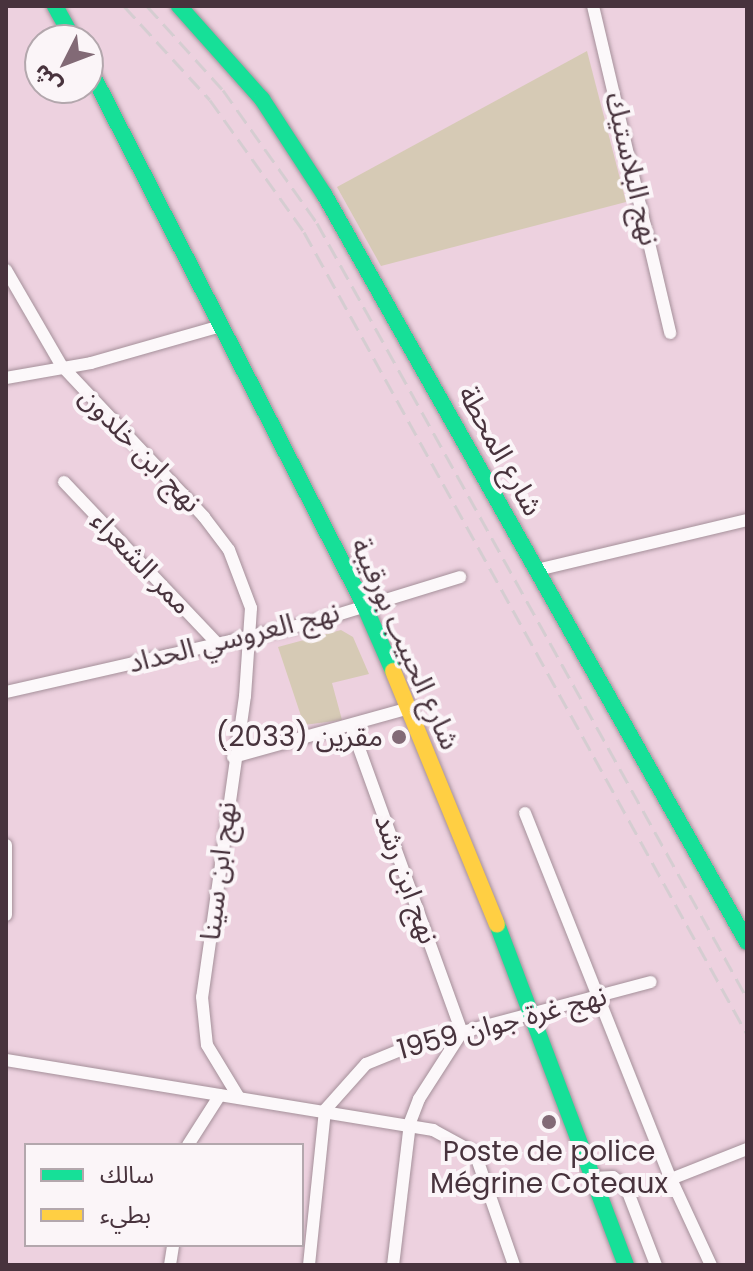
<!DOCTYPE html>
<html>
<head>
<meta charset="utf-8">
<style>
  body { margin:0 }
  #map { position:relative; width:753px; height:1271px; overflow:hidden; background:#edd1df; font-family:Poppins,"Noto Sans Arabic",sans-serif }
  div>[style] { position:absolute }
  .green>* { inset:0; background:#d6cab5 }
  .roads { filter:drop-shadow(0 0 2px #a5909a) drop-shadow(0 0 2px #a5909a) }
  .street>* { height:12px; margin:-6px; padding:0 6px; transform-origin:6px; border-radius:6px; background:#fcf8fa }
  .fast>* { height:16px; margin:-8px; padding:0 8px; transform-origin:8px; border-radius:8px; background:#16e098 }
  .slow>* { height:16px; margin:-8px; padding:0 8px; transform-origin:8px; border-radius:8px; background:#ffcf43 }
  .rail>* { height:3px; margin-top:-1.5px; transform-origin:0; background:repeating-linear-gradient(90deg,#d5cdd1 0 16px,transparent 0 24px) }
  .dots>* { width:22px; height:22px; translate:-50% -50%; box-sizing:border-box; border:4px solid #fbf5f8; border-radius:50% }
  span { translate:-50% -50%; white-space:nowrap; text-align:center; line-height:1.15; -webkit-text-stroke:8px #fbf5f8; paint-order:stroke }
  .street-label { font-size:28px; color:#48333d }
  .poi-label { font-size:28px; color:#48333d }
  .right { translate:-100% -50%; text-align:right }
  .frame { position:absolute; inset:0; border:8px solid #48333d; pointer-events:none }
  .legend { position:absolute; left:24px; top:1143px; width:280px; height:104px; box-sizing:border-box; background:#fbf5f8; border:2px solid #b3a7ad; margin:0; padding:10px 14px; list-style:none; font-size:24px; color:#48333d }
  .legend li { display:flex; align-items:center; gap:16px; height:40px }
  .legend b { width:40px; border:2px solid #b3a7ad }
  .north { position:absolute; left:24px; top:24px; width:80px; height:80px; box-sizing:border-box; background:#fbf5f8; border:2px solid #b3a7ad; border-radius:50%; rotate:228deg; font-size:22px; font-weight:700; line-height:32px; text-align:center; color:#48333d }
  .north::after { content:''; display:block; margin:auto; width:28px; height:36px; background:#826a76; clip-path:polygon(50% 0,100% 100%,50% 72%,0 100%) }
</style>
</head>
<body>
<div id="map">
  <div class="green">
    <i style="clip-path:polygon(587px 51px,626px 202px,381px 266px,337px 187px)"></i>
    <i style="clip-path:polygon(341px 630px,353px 637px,369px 674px,332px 683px,342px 720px,304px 725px,278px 647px)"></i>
  </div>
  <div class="roads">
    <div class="street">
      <i style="left:593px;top:6px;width:336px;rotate:76.7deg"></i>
      <i style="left:6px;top:270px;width:110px;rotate:59.9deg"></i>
      <i style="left:61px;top:365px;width:209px;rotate:46.7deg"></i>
      <i style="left:204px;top:517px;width:41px;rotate:52.9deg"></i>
      <i style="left:229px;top:550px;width:62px;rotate:69.2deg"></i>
      <i style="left:251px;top:608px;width:88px;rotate:93.9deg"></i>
      <i style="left:245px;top:696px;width:304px;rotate:98.1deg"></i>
      <i style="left:202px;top:997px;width:48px;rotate:84.1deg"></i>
      <i style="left:207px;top:1045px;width:60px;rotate:58.7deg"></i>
      <i style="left:6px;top:378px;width:86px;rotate:-10deg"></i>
      <i style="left:91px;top:363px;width:135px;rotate:-15.9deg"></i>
      <i style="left:64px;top:482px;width:222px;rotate:46.5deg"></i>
      <i style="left:537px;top:570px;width:216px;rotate:-13.4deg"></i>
      <i style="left:6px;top:692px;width:316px;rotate:-12.8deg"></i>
      <i style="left:314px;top:622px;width:153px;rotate:-17.1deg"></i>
      <i style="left:351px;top:726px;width:326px;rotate:70.1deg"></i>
      <i style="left:462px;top:1032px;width:80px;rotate:122.7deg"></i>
      <i style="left:419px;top:1099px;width:26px;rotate:111deg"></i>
      <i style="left:410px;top:1123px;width:143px;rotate:96.8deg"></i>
      <i style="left:233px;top:757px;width:180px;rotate:-15.5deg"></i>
      <i style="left:525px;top:813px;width:394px;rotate:68.3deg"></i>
      <i style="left:671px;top:1179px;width:95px;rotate:65.1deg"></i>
      <i style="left:6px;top:845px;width:70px;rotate:90deg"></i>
      <i style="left:6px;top:1060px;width:433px;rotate:9.3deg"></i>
      <i style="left:433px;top:1130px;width:48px;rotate:28.7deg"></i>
      <i style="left:475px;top:1153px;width:119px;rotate:70.8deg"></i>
      <i style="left:188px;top:1145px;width:59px;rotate:-57.4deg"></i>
      <i style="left:593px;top:1178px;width:20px;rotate:-3deg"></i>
      <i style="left:613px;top:1177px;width:16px;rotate:38deg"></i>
      <i style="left:626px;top:1187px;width:84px;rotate:69deg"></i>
      <i style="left:671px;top:1179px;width:82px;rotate:-21.5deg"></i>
      <i style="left:170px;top:1265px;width:20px;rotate:-81deg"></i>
      <i style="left:309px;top:1265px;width:156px;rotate:-84.1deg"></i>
      <i style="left:325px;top:1110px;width:62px;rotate:-48.3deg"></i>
      <i style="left:366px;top:1064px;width:48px;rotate:-22.2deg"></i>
      <i style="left:410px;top:1046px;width:249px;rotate:-14.9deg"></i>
    </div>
    <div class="fast">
      <i style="left:55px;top:6px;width:39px;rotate:61deg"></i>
      <i style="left:179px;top:6px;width:125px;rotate:48.3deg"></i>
      <i style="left:262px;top:99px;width:113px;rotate:56.9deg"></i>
      <i style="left:324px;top:194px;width:859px;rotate:60.51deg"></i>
      <i style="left:88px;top:66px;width:606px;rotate:62.88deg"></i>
      <i style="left:364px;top:605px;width:72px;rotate:66.3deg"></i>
      <i style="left:497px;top:924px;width:365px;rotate:69.3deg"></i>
    </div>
    <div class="slow">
      <i style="left:393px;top:671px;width:274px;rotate:67.7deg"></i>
    </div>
  </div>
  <div class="rail">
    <i style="left:124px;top:6px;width:127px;rotate:47.5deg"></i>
    <i style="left:210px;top:100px;width:162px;rotate:54.5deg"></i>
    <i style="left:304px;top:232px;width:916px;rotate:61.09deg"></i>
    <i style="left:147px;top:6px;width:113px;rotate:47.9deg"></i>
    <i style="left:223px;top:90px;width:163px;rotate:54.7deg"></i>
    <i style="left:317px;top:223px;width:886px;rotate:60.98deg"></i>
  </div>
  <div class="dots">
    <i style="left:399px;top:737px;background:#826a76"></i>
    <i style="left:549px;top:1122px;background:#826a76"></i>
  </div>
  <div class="street-label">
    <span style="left:632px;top:169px;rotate:77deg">نهج البلاستيك</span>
    <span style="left:140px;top:450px;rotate:46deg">نهج ابن خلدون</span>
    <span style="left:500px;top:451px;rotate:61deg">شارع المحطة</span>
    <span style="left:141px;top:563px;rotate:46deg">ممر الشعراء</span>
    <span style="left:234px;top:638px;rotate:-14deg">نهج العروسي الحداد</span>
    <span style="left:405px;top:644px;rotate:66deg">شارع الحبيب بورقيبة</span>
    <span style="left:219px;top:871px;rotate:-83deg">نهج ابن سينا</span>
    <span style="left:406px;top:879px;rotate:70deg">نهج ابن رشد</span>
    <span style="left:502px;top:1023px;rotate:-15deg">نهج غرة جوان 1959</span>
  </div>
  <div class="poi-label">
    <span class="right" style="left:383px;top:737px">مقرين (2033)</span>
    <span style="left:549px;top:1168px">Poste de police<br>Mégrine Coteaux</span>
  </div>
  <div class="frame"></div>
  <ul class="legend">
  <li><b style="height:10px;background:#16e098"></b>سالك</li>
  <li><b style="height:10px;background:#ffcf43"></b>بطيء</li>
  </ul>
  <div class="north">ش</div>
</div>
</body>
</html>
